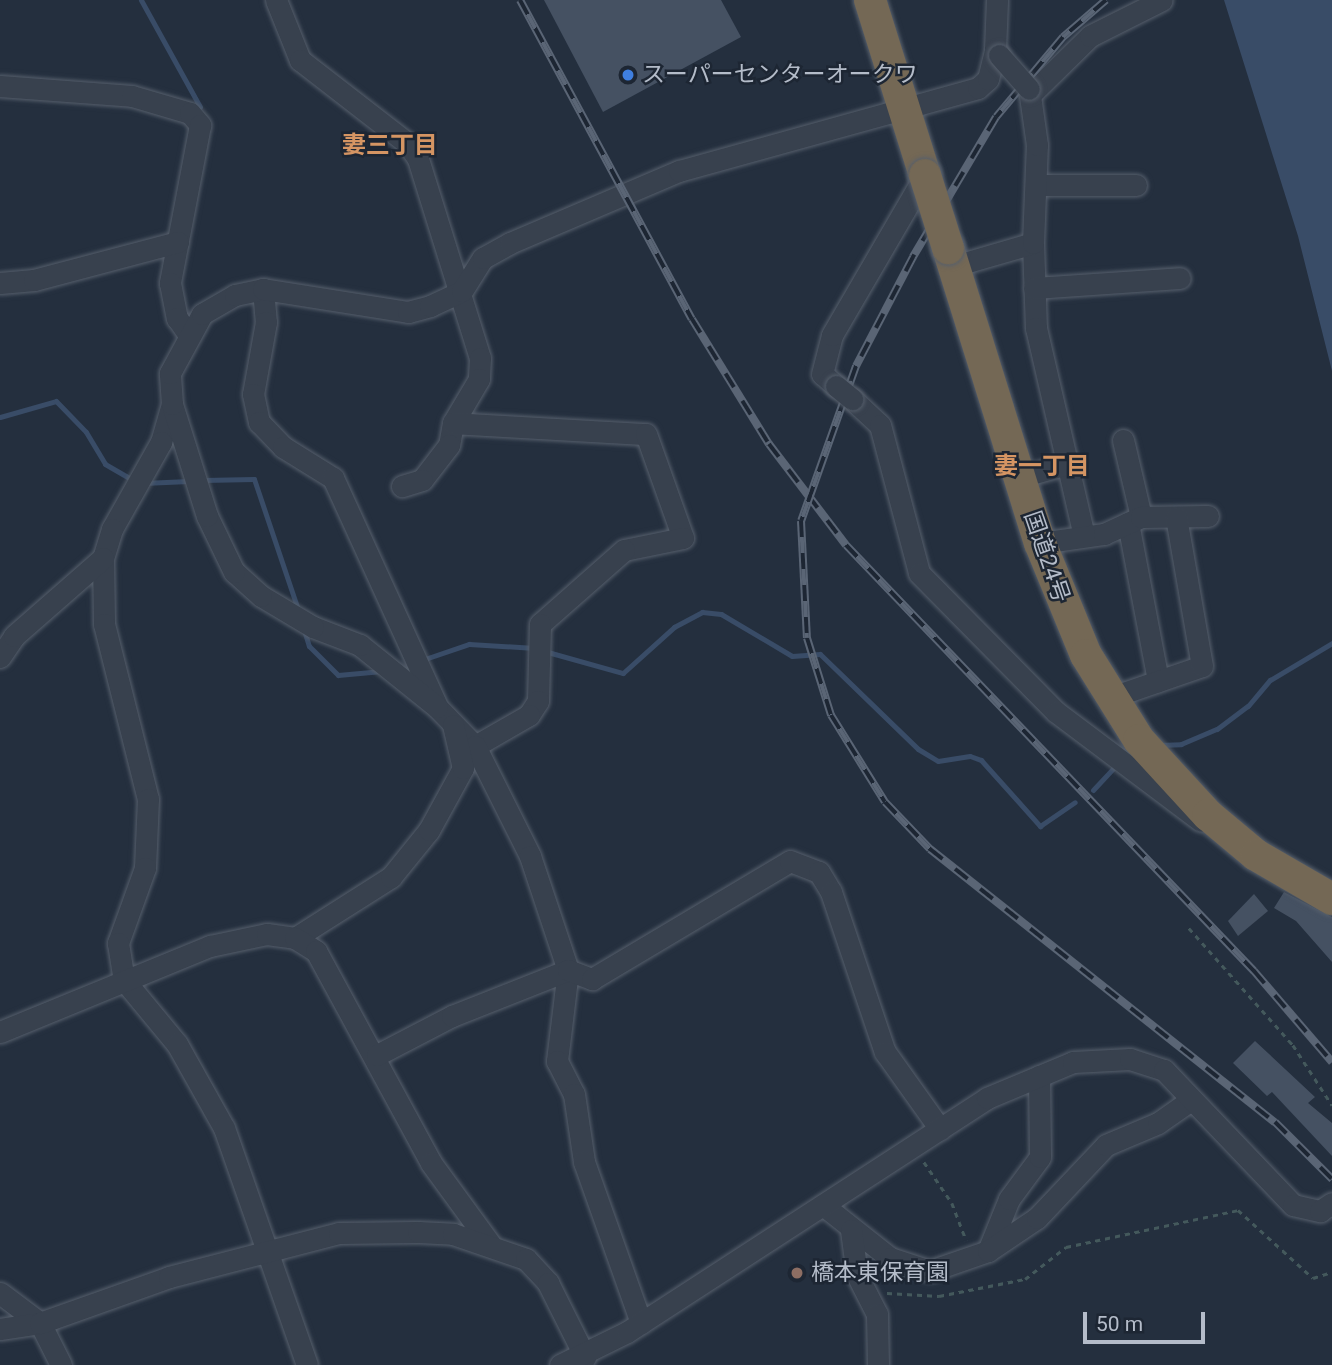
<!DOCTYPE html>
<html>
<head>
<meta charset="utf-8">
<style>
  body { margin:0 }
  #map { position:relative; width:1332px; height:1365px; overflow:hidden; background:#242f3e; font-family:Roboto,"Noto Sans JP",sans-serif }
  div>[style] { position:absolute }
  .water>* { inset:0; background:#394c67 }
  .stream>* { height:5px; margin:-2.5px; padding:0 2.5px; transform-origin:2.5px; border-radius:2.5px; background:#394c67 }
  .building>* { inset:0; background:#455162 }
  .path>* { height:2.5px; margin-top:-1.25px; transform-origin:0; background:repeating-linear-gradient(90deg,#44595c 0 5px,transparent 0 10px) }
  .roads { filter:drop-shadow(0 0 2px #565f6c) drop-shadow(0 0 2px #565f6c) }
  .minor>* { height:21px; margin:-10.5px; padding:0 10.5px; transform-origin:10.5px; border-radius:10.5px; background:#38414e }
  .highway>* { height:32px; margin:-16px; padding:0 16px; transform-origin:16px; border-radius:16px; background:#746855 }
  .rail>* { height:8px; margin-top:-4px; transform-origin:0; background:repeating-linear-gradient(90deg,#1d2633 0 16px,#5a6575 0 32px); box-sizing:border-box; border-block:2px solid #5a6575 }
  .bridges { filter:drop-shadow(0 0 2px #565f6c) drop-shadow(0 0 2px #565f6c) }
  .minor-bridge>* { height:21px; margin:-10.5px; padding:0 10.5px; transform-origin:10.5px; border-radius:10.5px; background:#38414e }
  .highway-bridge>* { height:32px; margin:-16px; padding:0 16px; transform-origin:16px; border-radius:16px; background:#746855 }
  .dots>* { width:19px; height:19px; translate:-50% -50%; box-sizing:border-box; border:4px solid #1d2633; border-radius:50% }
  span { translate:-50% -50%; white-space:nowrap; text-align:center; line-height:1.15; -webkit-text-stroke:5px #1d2633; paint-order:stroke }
  .poi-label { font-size:23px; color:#b4bcc9 }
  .left { translate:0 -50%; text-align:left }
  .street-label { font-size:23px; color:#b4bcc9 }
  .neighbourhood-label { font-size:24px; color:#d59563; font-weight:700 }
  .scale { position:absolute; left:1083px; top:1312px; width:122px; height:32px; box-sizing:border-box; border:4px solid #b4bcc9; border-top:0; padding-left:9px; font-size:21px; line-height:24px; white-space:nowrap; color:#b4bcc9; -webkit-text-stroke:5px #1d2633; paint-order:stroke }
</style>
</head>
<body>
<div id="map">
  <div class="water">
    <i style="clip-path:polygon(1224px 0,1332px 0,1332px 371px,1298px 236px)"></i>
  </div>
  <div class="stream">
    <i style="left:141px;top:0;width:122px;rotate:61.1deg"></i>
    <i style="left:0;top:417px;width:58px;rotate:-15.9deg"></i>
    <i style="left:56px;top:401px;width:43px;rotate:45.9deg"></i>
    <i style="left:86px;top:432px;width:37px;rotate:59deg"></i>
    <i style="left:105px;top:464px;width:34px;rotate:30deg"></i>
    <i style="left:203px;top:480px;width:51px;rotate:-1.1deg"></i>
    <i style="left:254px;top:479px;width:138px;rotate:71.4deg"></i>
    <i style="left:143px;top:483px;width:46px;rotate:-2.5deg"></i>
    <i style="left:304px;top:630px;width:17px;rotate:73deg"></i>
    <i style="left:309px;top:646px;width:41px;rotate:45deg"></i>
    <i style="left:338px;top:675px;width:44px;rotate:-5.2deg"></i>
    <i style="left:544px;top:651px;width:82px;rotate:15.6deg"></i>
    <i style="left:623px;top:673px;width:69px;rotate:-42deg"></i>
    <i style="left:674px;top:627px;width:32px;rotate:-28deg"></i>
    <i style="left:702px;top:612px;width:19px;rotate:6deg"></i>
    <i style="left:721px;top:614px;width:82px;rotate:30.6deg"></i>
    <i style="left:792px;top:656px;width:28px;rotate:-4deg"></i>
    <i style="left:820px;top:654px;width:136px;rotate:44.1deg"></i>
    <i style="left:918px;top:749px;width:23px;rotate:31deg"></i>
    <i style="left:938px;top:761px;width:32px;rotate:-9deg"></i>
    <i style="left:970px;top:756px;width:12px;rotate:20deg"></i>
    <i style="left:981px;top:760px;width:89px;rotate:48.2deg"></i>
    <i style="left:1040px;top:826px;width:42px;rotate:-34.4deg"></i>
    <i style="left:422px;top:660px;width:50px;rotate:-18.8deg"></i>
    <i style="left:469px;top:644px;width:66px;rotate:3.5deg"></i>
    <i style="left:1158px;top:745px;width:23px;rotate:-2deg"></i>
    <i style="left:1181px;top:744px;width:39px;rotate:-23deg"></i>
    <i style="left:1217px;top:729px;width:39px;rotate:-37deg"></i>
    <i style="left:1248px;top:706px;width:34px;rotate:-50deg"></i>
    <i style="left:1270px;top:680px;width:72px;rotate:-30.8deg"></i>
    <i style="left:1093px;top:790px;width:35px;rotate:-47deg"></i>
  </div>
  <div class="building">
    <i style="clip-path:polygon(544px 0,721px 0,741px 37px,603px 112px)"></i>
    <i style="clip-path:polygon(1284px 892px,1332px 917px,1332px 962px,1296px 921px,1274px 908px)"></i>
    <i style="clip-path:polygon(1254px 894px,1268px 911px,1238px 936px,1228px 921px)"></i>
    <i style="clip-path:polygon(1255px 1041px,1315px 1097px,1308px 1103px,1332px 1123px,1332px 1156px,1272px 1092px,1267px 1096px,1233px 1063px)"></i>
  </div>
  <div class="path">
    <i style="left:1189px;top:928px;width:157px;rotate:48.4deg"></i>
    <i style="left:1293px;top:1045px;width:72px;rotate:57deg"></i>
    <i style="left:924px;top:1162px;width:50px;rotate:55.7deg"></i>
    <i style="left:952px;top:1203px;width:40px;rotate:69deg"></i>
    <i style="left:887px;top:1293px;width:52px;rotate:3.3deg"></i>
    <i style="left:939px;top:1296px;width:88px;rotate:-11.2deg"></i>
    <i style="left:1025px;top:1279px;width:52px;rotate:-38deg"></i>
    <i style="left:1066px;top:1247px;width:176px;rotate:-12.1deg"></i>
    <i style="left:1238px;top:1210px;width:101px;rotate:42.2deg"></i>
    <i style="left:1313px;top:1278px;width:20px;rotate:-18deg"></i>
  </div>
  <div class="roads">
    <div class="minor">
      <i style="left:276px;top:0;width:65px;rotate:68.2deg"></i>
      <i style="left:300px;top:60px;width:135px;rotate:37.8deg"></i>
      <i style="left:407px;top:143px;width:19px;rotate:55deg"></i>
      <i style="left:418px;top:159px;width:208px;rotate:72.7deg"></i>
      <i style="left:480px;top:358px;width:21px;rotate:93deg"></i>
      <i style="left:479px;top:379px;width:51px;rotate:120.6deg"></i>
      <i style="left:453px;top:423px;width:22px;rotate:100deg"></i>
      <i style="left:449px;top:445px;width:44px;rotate:127.6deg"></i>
      <i style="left:422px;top:480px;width:21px;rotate:163deg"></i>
      <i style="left:995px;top:50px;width:50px;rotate:-87.7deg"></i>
      <i style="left:0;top:86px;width:132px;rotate:4.3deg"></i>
      <i style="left:132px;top:96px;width:60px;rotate:16.3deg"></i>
      <i style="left:190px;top:113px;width:16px;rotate:50deg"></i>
      <i style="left:200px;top:125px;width:161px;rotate:100.8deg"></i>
      <i style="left:170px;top:283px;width:36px;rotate:79deg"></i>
      <i style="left:177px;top:318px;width:19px;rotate:55deg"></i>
      <i style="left:1032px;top:93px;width:81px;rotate:-44.5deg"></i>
      <i style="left:1090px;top:36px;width:80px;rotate:-26.6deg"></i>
      <i style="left:1037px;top:185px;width:99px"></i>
      <i style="left:1033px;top:243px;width:85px;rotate:88deg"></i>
      <i style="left:1036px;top:328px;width:213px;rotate:77deg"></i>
      <i style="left:954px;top:266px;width:82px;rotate:-16.2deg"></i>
      <i style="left:1033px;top:243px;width:98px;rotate:-87.7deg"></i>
      <i style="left:1037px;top:145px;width:57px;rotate:-98.1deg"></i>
      <i style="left:0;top:283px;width:34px;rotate:-5deg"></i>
      <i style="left:34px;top:280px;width:149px;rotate:-14.8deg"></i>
      <i style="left:1034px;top:288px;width:146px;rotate:-3.9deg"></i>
      <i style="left:263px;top:289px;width:33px;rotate:85deg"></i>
      <i style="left:266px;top:322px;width:73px;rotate:100.2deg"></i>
      <i style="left:253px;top:394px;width:29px;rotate:78deg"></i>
      <i style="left:259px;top:422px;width:35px;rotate:46deg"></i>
      <i style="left:283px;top:447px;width:59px;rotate:31.8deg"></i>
      <i style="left:333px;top:478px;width:248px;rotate:65.5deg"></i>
      <i style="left:836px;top:386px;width:18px;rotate:-139deg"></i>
      <i style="left:822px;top:374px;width:40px;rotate:-75.6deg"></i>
      <i style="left:832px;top:335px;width:185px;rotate:-59.8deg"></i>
      <i style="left:852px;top:399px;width:38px;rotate:43deg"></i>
      <i style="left:880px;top:425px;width:153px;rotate:75.2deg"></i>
      <i style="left:919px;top:573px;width:195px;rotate:45.4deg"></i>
      <i style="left:1056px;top:712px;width:181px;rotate:36.9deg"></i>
      <i style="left:172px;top:404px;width:40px;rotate:106deg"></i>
      <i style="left:161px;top:442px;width:100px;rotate:119.4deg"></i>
      <i style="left:112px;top:529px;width:30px;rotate:107deg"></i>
      <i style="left:103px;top:558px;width:66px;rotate:89.1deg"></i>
      <i style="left:104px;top:624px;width:180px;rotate:75.9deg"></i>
      <i style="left:148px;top:799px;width:69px;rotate:92.5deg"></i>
      <i style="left:145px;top:868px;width:80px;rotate:109.8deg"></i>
      <i style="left:118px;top:943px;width:37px;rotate:81deg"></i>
      <i style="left:124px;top:980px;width:83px;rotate:50.4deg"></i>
      <i style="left:177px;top:1044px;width:96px;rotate:60.8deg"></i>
      <i style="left:224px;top:1128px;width:251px;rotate:70.7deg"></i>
      <i style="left:453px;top:423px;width:193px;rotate:3.3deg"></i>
      <i style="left:646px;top:434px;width:110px;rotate:70.4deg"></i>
      <i style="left:683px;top:538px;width:60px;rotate:168.5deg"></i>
      <i style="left:624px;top:550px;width:112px;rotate:138.6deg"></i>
      <i style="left:540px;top:624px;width:77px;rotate:91.5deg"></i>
      <i style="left:538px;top:701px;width:17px;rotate:123deg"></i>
      <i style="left:529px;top:715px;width:62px;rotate:150.1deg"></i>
      <i style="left:475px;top:746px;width:54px;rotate:-134.3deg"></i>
      <i style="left:437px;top:707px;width:99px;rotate:-141.2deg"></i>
      <i style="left:360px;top:645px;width:50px;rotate:-159deg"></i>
      <i style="left:313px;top:627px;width:61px;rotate:-149.2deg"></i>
      <i style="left:261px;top:596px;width:36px;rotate:-138deg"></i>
      <i style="left:234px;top:572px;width:62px;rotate:-115.7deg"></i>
      <i style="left:207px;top:516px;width:117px;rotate:-107.4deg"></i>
      <i style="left:172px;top:404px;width:31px;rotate:-94deg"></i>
      <i style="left:170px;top:373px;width:67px;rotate:-61.5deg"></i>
      <i style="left:202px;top:314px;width:38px;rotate:-30deg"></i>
      <i style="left:235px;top:295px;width:29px;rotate:-12deg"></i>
      <i style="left:263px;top:289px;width:147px;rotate:9deg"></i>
      <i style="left:408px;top:312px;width:23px;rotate:-15deg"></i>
      <i style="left:430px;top:306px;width:35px;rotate:-25deg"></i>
      <i style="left:462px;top:291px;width:39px;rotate:-58deg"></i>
      <i style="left:483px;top:258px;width:31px;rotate:-29deg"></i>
      <i style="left:510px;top:243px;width:184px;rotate:-23.1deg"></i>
      <i style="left:679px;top:171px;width:310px;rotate:-15.5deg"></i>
      <i style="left:978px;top:88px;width:13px;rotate:-42deg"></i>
      <i style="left:988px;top:79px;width:30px;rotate:-76deg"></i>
      <i style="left:995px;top:50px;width:6px;rotate:51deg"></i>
      <i style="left:1123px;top:440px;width:79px;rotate:76.8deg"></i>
      <i style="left:1020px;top:477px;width:52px;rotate:-15.6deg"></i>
      <i style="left:1128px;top:523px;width:161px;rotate:79.2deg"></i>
      <i style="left:1040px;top:543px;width:65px;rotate:-8deg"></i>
      <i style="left:1104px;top:534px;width:41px;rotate:-24.7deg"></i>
      <i style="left:1141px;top:517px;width:67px;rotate:-0.9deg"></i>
      <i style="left:0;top:657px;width:25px;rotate:-56deg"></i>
      <i style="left:14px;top:636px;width:118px;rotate:-41.2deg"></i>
      <i style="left:1112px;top:697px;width:95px;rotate:-19deg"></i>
      <i style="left:1202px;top:666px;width:151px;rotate:-99.9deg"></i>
      <i style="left:475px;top:746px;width:123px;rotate:63.4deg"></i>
      <i style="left:530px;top:856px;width:120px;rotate:71.6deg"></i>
      <i style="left:568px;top:970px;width:92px;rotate:96.9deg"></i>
      <i style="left:557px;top:1061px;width:37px;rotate:63deg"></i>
      <i style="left:574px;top:1094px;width:69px;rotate:81.6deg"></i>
      <i style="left:584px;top:1162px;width:171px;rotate:70.5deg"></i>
      <i style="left:295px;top:938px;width:114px;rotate:-32.4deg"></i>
      <i style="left:391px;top:877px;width:60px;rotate:-51deg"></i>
      <i style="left:429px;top:830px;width:71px;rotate:-61.3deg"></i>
      <i style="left:463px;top:768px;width:44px;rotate:-103.1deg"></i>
      <i style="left:0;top:1032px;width:227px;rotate:-22.3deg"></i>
      <i style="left:210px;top:946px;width:58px;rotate:-11.9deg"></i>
      <i style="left:267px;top:934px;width:28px;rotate:8deg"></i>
      <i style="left:295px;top:938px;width:25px;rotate:32deg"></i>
      <i style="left:316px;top:951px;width:241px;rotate:61.5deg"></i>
      <i style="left:431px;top:1163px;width:100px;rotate:53.9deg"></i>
      <i style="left:377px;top:1055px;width:85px;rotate:-27.5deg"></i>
      <i style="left:452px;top:1016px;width:125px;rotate:-21.6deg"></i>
      <i style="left:568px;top:970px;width:26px;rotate:21deg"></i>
      <i style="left:592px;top:979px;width:230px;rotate:-30.8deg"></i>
      <i style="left:790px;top:861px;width:31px;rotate:21deg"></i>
      <i style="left:819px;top:872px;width:23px;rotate:59deg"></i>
      <i style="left:831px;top:892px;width:169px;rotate:71.4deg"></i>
      <i style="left:885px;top:1052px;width:95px;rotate:54.5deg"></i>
      <i style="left:823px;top:1205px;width:85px;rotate:38.3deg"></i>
      <i style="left:890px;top:1258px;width:42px;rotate:18deg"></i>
      <i style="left:930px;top:1271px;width:61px;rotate:-19deg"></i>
      <i style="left:988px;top:1251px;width:56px;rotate:-68deg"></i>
      <i style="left:1009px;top:1199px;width:52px;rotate:-53.6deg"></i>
      <i style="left:1040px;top:1157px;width:81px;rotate:-90.7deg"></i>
      <i style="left:851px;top:1230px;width:45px;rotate:82.4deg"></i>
      <i style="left:857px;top:1275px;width:44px;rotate:62.9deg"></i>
      <i style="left:877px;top:1314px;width:51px;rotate:88.9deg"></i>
      <i style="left:988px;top:1251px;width:59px;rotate:-34deg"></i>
      <i style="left:1037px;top:1218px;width:100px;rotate:-46.6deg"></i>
      <i style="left:1106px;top:1145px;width:56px;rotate:-22.9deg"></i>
      <i style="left:1158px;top:1123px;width:39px;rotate:-35deg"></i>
      <i style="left:0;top:1293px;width:50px;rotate:36.9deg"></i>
      <i style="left:40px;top:1323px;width:47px;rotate:63.4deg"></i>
      <i style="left:0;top:1329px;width:40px;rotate:-8.5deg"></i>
      <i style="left:40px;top:1323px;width:137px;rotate:-19.6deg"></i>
      <i style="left:169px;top:1277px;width:176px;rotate:-14.5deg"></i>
      <i style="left:339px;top:1233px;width:79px;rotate:-0.7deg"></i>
      <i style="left:418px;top:1232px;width:35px;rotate:3deg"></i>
      <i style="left:453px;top:1234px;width:77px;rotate:18.9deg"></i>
      <i style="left:526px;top:1259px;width:33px;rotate:47deg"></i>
      <i style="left:548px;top:1283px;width:83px;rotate:63.4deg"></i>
      <i style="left:560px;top:1365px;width:75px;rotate:-26.2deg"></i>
      <i style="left:627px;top:1332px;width:429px;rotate:-33deg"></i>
      <i style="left:987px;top:1098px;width:93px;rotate:-22.7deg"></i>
      <i style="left:1073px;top:1062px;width:57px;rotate:-3deg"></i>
      <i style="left:1130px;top:1059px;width:36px;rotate:18deg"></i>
      <i style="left:1164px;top:1070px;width:187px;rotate:46.3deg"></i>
      <i style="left:1293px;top:1205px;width:28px;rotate:13deg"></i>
      <i style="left:1320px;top:1211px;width:14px;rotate:-34deg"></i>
    </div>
    <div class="highway">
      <i style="left:870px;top:0;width:183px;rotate:72.6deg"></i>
      <i style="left:948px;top:248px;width:309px;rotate:72.7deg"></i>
      <i style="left:1040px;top:543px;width:121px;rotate:67.7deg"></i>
      <i style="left:1086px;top:655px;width:100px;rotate:58.1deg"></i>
      <i style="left:1139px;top:740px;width:102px;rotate:47.4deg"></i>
      <i style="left:1208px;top:815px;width:62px;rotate:39.8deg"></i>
      <i style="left:1256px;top:855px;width:88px;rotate:30.1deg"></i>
    </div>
  </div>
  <div class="rail">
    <i style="left:520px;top:0;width:362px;rotate:61.7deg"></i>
    <i style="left:692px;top:319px;width:147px;rotate:58.4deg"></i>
    <i style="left:769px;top:444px;width:127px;rotate:52.7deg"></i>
    <i style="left:846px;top:545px;width:590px;rotate:46.24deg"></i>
    <i style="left:1254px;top:971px;width:120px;rotate:49.4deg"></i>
    <i style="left:1106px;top:0;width:57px;rotate:139.3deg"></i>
    <i style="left:1063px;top:37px;width:104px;rotate:129.9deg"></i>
    <i style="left:996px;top:117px;width:163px;rotate:120.7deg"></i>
    <i style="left:913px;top:257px;width:123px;rotate:117.6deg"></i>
    <i style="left:856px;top:366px;width:164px;rotate:109.5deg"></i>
    <i style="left:801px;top:521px;width:117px;rotate:87.1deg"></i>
    <i style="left:807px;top:638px;width:81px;rotate:72.7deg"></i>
    <i style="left:831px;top:715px;width:102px;rotate:58.2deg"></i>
    <i style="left:885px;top:802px;width:65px;rotate:46.2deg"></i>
    <i style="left:930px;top:849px;width:440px;rotate:38.4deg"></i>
    <i style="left:1275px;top:1122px;width:81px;rotate:45deg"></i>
  </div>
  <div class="bridges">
    <div class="minor-bridge">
      <i style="left:999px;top:55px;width:45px;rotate:48.6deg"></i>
      <i style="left:836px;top:386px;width:21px;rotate:39deg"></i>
    </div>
    <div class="highway-bridge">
      <i style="left:925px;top:175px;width:77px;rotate:72.5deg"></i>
    </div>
  </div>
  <div class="dots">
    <i style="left:628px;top:75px;background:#3f7fe0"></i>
    <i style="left:797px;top:1273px;background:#8d6e63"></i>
  </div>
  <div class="poi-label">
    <span class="left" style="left:642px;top:75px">スーパーセンターオークワ</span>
    <span class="left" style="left:811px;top:1273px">橋本東保育園</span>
  </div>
  <div class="street-label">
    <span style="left:1046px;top:557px;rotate:71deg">国道24号</span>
  </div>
  <div class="neighbourhood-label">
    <span style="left:390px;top:146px">妻三丁目</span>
    <span style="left:1042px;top:467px">妻一丁目</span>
  </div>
  <div class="scale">50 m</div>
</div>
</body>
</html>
